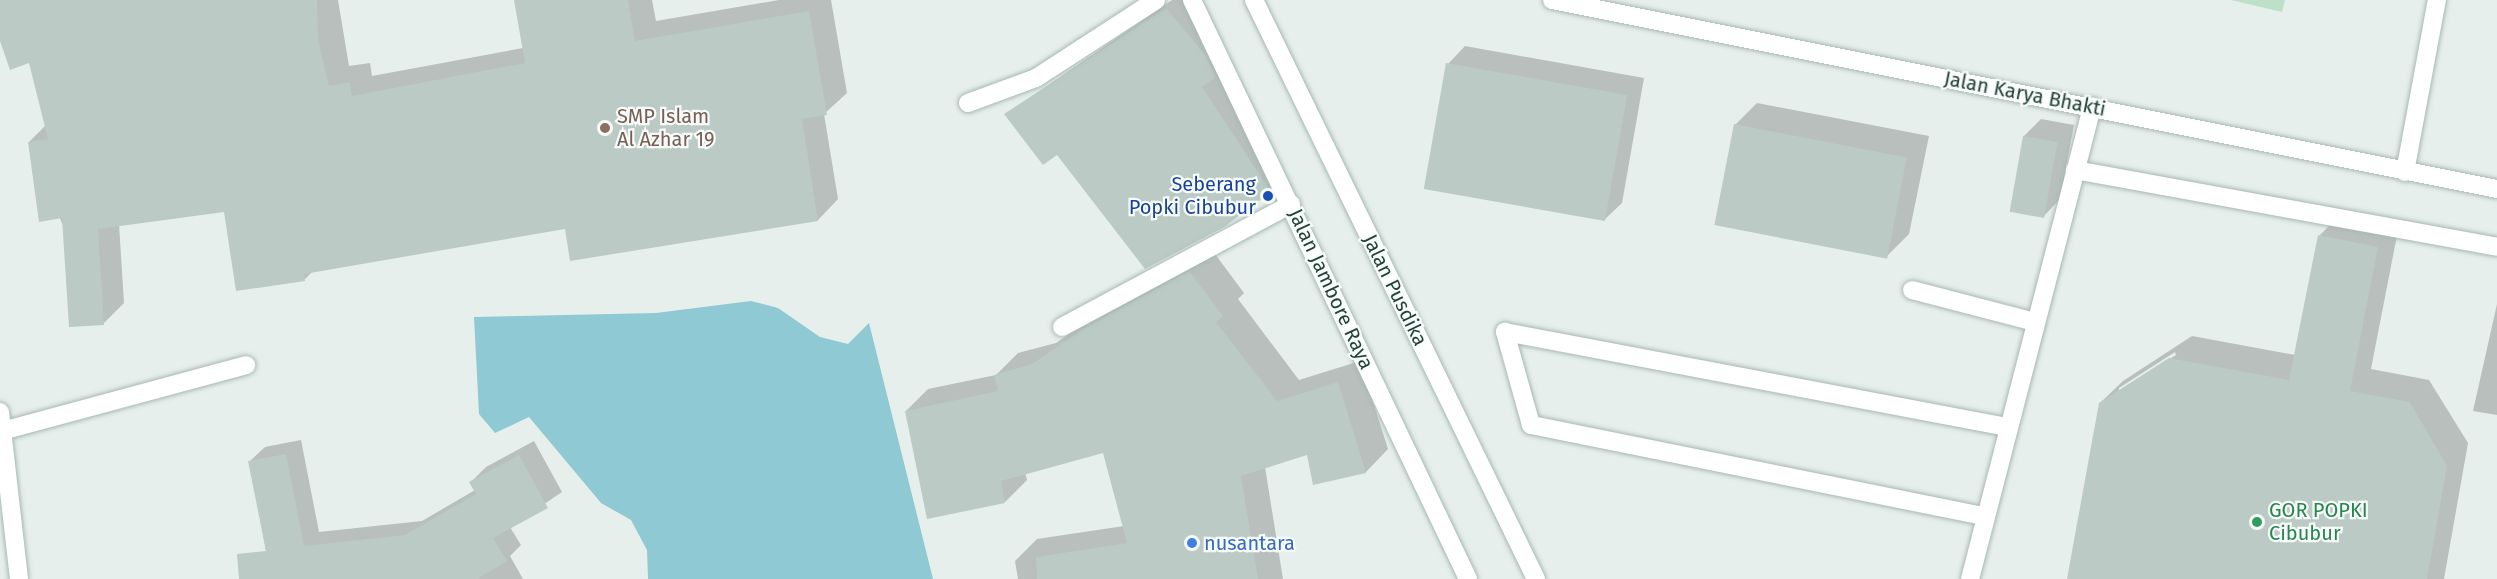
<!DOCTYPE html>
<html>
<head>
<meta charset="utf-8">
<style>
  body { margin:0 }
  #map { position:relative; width:2497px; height:579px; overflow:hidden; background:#e6efeb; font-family:"Fira Sans",sans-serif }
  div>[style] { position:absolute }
  .green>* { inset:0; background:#bfe0c8 }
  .water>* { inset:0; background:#8ec9d4 }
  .shadow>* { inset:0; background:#0003 }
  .building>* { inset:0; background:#bbcac4; transform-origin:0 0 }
  .roads { filter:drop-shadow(0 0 2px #a8b8b2) drop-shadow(0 0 2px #a8b8b2) }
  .service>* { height:18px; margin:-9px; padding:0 9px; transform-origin:9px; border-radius:9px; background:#fff }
  .minor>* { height:18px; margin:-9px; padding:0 9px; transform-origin:9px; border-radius:9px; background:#fff }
  .tertiary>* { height:18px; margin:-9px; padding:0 9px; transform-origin:9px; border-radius:9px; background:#fff }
  .dots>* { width:16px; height:16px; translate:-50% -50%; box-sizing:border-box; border:3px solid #f7fbf9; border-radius:50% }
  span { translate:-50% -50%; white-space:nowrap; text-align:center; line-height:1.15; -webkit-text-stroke:4.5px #f7fbf9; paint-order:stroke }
  .street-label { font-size:20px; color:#24423a }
  .education-label { font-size:20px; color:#785e54 }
  .left { translate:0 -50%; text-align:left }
  .transit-label { font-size:20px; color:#164399 }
  .right { translate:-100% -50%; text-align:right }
  .leisure-label { font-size:20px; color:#27864d }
  .shop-label { font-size:20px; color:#366cbe }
</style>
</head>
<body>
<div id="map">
  <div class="green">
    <i style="clip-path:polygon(2231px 0,2285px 0,2282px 12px)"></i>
  </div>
  <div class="water">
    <i style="clip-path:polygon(751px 301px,778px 308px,820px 337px,848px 344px,869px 323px,933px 579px,648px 579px,647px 550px,631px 520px,601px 503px,529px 417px,495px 433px,479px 414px,474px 317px,656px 313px)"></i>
  </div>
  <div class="shadow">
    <i style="clip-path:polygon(0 0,338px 0,349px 66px,370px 63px,372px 76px,523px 48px,515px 0,652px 0,656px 21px,779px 0,831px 0,847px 93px,824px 114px,838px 199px,818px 220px,566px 227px,314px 270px,305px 279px,225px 210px,119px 224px,124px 303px,103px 324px,29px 142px,46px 125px,30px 61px,0 40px)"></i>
    <i style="clip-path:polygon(1172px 0,1189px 0,1231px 60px,1219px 72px,1286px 175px,1270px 191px,1057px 153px,1006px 114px)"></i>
    <i style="clip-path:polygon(1465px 46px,1644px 78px,1622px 203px,1604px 220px,1448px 64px)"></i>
    <i style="clip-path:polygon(1757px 103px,1929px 136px,1909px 234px,1887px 256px,1735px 125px)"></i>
    <i style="clip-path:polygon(2041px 119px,2074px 125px,2060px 199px,2043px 217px,2024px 136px)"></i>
    <i style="clip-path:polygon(evenodd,2341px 214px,2399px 225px,2371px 369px,2429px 380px,2468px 443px,2444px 579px,2069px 579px,2100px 403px,2123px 381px,2192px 336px,2295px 355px,2319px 236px,2341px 214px,2175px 352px,2176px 355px,2119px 392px,2119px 388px,2175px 352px)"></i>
    <i style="clip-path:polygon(1212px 250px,1244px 293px,1238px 299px,1299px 380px,1360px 361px,1388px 449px,1366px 472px,1315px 483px,1308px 453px,1265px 467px,1283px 579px,1018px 579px,1015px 561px,1037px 539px,1124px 526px,1104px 451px,1025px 472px,1027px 480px,1005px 502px,906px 411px,928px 389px,996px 375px,1018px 353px,1056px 343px,1112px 304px)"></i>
    <i style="clip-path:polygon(2497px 304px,2497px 415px,2473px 411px)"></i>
    <i style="clip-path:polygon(301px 440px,319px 532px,422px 521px,475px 490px,471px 482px,486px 467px,534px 441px,562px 492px,510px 527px,521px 545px,510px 556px,523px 579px,246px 579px,269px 568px,250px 461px,265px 447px)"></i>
  </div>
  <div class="building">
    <i style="clip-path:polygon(0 0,317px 0,318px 40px,329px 86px,350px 82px,352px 96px,525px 63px,514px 0,628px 0,635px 41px,809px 11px,827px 115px,802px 119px,818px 221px,570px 261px,565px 229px,304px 274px,305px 281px,236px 291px,224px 212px,98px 229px,104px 325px,69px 327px,62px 218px,39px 222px,28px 142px,48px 139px,29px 63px,10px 70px,0 41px)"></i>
    <i style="clip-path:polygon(1166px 8px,1206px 56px,1216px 77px,1202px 87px,1271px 192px,1224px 227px,1145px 269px,1057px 155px,1043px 165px,1004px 114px)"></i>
    <i style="left:1446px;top:63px;width:184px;height:128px;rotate:10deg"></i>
    <i style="left:1734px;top:124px;width:176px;height:103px;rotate:11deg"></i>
    <i style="left:2023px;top:136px;width:35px;height:77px;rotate:10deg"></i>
    <i style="clip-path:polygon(2318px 235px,2378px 247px,2350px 391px,2410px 402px,2447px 466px,2427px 579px,2067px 579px,2099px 403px,2169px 358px,2289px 380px)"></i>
    <i style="clip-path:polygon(1189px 271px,1223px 316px,1216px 322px,1277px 401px,1338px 382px,1366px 473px,1313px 485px,1307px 455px,1241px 476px,1258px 579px,1037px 579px,1036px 557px,1127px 543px,1103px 453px,1001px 481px,1005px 503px,927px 519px,905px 411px,998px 391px,994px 375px,1032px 364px,1088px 326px)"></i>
    <i style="clip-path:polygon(286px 454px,304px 546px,405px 535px,476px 494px,469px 482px,519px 455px,548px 508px,493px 538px,507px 561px,477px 579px,239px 579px,237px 554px,266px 551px,248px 461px)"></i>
  </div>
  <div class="roads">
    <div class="service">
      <i style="left:968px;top:103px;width:72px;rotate:-20.2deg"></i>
      <i style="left:1036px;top:78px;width:143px;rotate:-33deg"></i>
      <i style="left:2075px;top:170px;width:429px;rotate:10.3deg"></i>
      <i style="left:2405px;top:172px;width:175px;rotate:-79.5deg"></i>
      <i style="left:1912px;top:290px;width:127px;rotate:14.6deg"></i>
      <i style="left:1983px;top:516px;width:461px;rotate:-168.6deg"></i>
      <i style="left:1531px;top:425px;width:97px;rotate:-105.6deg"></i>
      <i style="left:1505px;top:332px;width:511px;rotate:10.72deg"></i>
      <i style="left:1970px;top:579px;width:488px;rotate:-75.5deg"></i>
    </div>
    <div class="minor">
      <i style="left:1062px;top:327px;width:260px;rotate:-28.2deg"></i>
      <i style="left:0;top:412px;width:168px;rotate:83.5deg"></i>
      <i style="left:2px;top:431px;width:253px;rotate:-15.1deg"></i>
    </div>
    <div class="tertiary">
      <i style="left:1192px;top:0;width:641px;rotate:64.51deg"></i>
      <i style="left:1254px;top:0;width:644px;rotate:64.03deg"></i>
      <i style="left:1552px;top:0;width:964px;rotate:11.31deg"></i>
    </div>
  </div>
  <div class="dots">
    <i style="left:605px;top:128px;background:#8d6e63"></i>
    <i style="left:1268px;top:196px;background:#1a4fb4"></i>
    <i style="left:2257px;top:522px;background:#2e9e5b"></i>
    <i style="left:1192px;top:543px;background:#3f7fe0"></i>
  </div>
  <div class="street-label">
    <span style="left:2025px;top:94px;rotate:11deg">Jalan Karya Bhakti</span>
    <span style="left:1331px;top:289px;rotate:65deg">Jalan Jambore Raya</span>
    <span style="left:1395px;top:290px;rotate:64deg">Jalan Pusdika</span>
  </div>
  <div class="education-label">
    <span class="left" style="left:617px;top:128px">SMP Islam<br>Al Azhar 19</span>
  </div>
  <div class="transit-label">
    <span class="right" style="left:1256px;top:196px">Seberang<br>Popki Cibubur</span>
  </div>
  <div class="leisure-label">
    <span class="left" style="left:2269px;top:522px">GOR POPKI<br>Cibubur</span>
  </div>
  <div class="shop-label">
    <span class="left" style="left:1204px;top:543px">nusantara</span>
  </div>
</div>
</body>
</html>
